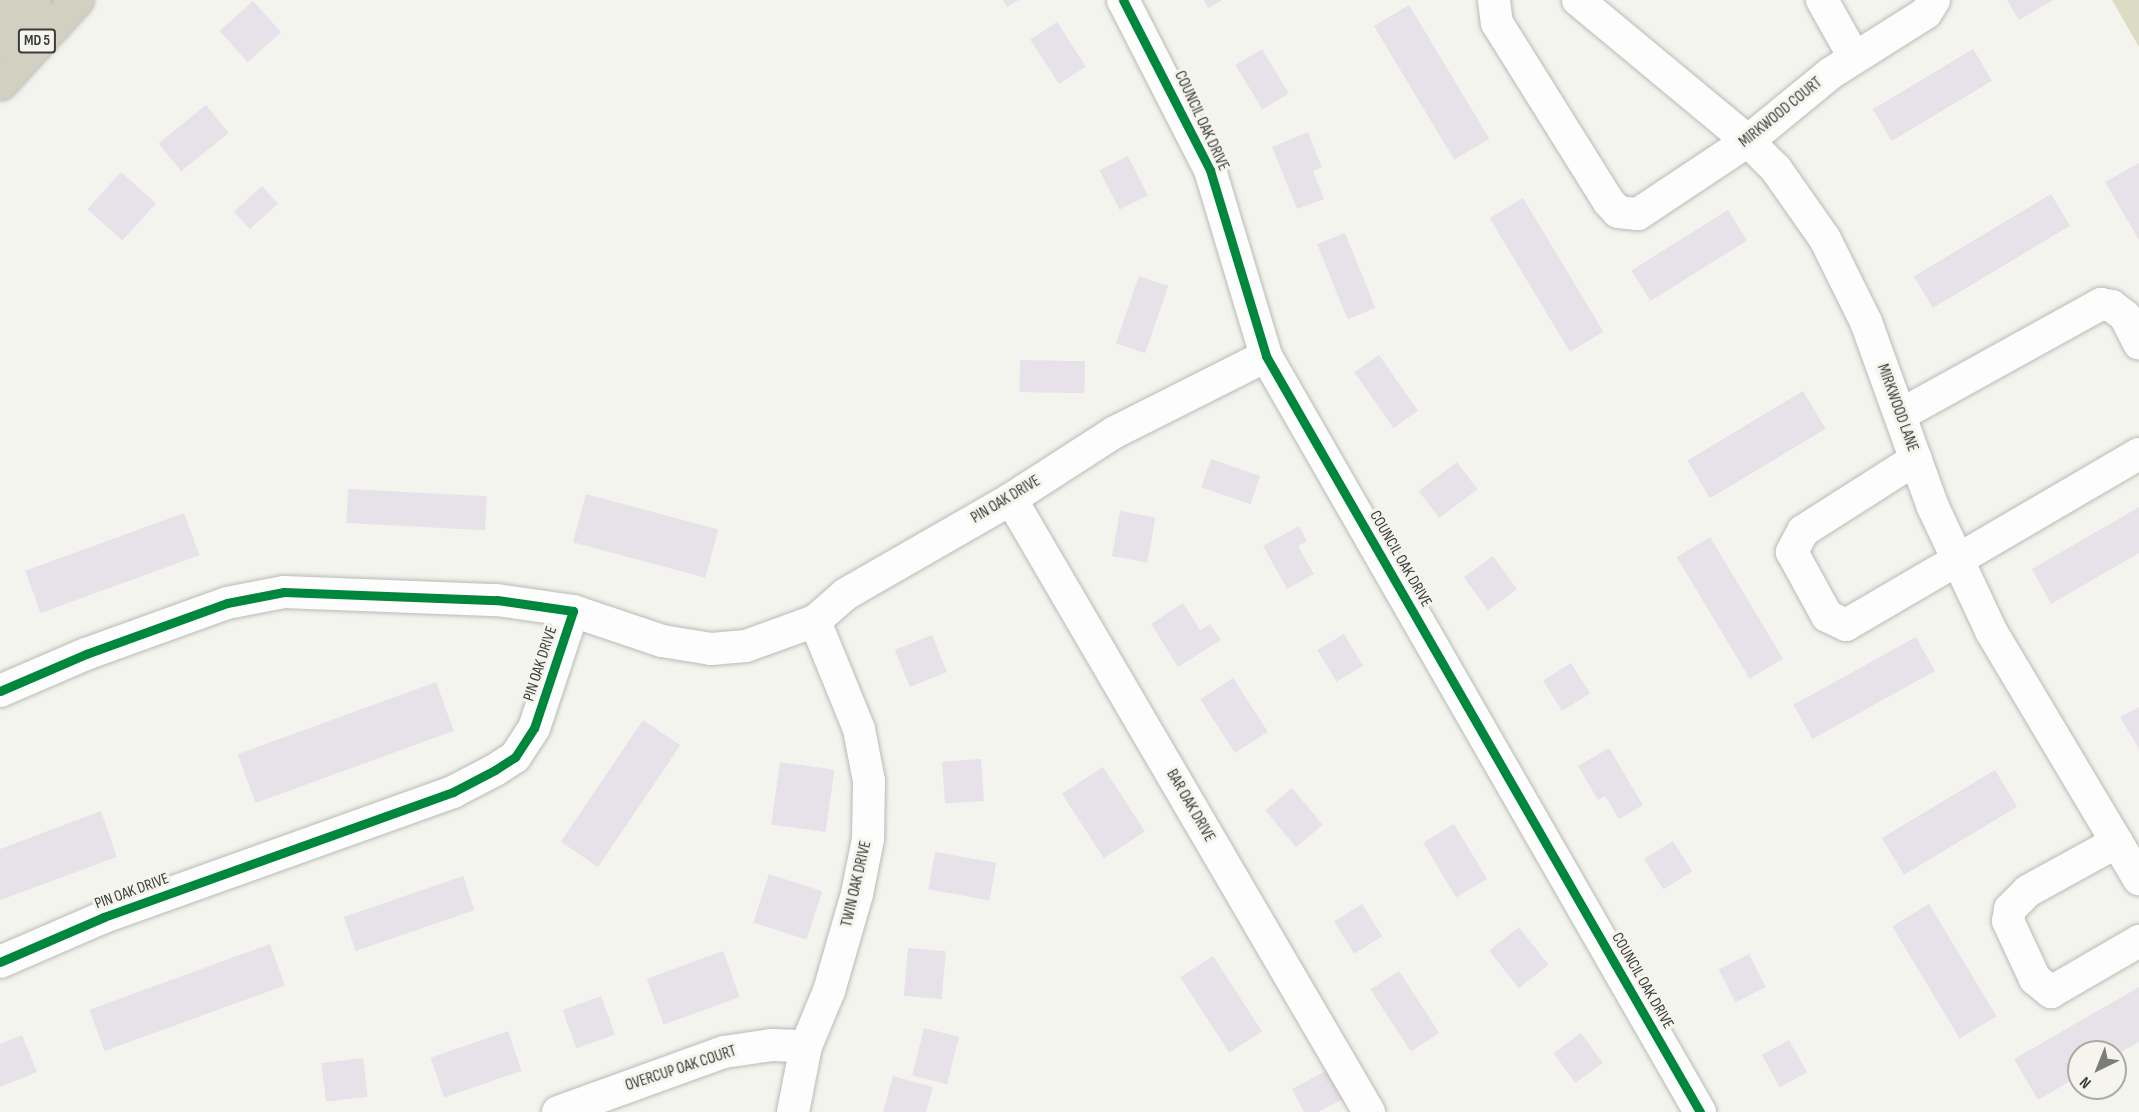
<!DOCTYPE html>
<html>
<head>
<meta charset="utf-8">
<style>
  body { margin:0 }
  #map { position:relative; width:2139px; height:1112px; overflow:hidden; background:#f4f4ef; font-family:"Sofia Sans Condensed",sans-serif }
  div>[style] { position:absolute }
  .green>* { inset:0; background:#dcdbc4 }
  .building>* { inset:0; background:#e7e1e9; transform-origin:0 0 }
  .roads { filter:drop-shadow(0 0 2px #babab6) drop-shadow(0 0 2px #babab6) }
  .minor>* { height:32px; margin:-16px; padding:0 16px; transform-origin:16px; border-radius:16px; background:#fdfdfd }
  .highway>* { height:33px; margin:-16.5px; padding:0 16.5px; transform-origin:16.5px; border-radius:16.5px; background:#d1d0c1 }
  .cycleway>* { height:9px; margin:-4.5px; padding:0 4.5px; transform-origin:4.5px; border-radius:4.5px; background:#00873e }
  span { translate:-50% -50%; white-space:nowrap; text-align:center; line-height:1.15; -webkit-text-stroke:6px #f5f5ee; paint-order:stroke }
  .shield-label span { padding:2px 4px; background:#f5f5ee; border:2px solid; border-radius:4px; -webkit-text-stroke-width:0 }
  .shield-label { font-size:15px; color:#3c3c3a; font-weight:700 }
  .street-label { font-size:16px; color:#3c3c3a }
  .north { position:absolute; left:2067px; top:1040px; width:60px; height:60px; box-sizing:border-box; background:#f5f5ee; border:2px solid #ababa6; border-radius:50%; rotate:223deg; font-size:16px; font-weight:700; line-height:24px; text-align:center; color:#3c3c3a }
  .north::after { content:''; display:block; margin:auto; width:21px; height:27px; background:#7c7c79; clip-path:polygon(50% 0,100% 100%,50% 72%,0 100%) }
</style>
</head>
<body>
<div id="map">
  <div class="green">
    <i style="clip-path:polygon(2112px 0,2139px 0,2139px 47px)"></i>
  </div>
  <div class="building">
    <i style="clip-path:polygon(1003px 0,1019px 0,1007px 7px)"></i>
    <i style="clip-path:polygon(1204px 0,1223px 0,1208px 8px)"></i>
    <i style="clip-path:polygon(2007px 0,2053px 0,2019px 20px)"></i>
    <i style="left:253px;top:1px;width:42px;height:45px;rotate:48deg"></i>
    <i style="left:1409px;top:5px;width:156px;height:41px;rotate:59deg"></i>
    <i style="left:1057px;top:22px;width:53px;height:32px;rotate:57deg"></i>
    <i style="left:1262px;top:49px;width:52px;height:31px;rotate:59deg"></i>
    <i style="left:1973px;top:49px;width:37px;height:117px;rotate:59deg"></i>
    <i style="left:206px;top:105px;width:36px;height:61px;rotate:51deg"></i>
    <i style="clip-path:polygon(1308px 132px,1322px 167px,1313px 171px,1324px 199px,1297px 209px,1272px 147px)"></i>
    <i style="left:1128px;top:156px;width:44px;height:32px;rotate:63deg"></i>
    <i style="clip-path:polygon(2139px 163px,2139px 240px,2105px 182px)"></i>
    <i style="left:121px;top:172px;width:47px;height:50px;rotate:42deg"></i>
    <i style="left:262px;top:186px;width:24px;height:38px;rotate:48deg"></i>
    <i style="left:2051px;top:194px;width:37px;height:160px;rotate:59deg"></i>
    <i style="left:1523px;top:198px;width:156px;height:39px;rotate:59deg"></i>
    <i style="left:1728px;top:210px;width:36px;height:114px;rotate:58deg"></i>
    <i style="left:1345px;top:233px;width:81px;height:30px;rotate:68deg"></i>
    <i style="left:1139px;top:276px;width:31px;height:71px;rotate:19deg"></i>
    <i style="left:1379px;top:355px;width:68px;height:30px;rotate:55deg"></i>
    <i style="left:1020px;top:360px;width:65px;height:32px;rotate:1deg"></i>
    <i style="left:1803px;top:391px;width:44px;height:135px;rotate:59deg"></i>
    <i style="left:1211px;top:459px;width:52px;height:30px;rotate:19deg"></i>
    <i style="left:1457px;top:462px;width:34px;height:48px;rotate:53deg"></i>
    <i style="left:348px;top:489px;width:139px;height:34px;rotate:3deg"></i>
    <i style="left:586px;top:494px;width:137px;height:50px;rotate:15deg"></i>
    <i style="clip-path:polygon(2139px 507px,2139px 553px,2051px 604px,2032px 569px)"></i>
    <i style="left:1120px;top:511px;width:36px;height:46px;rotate:10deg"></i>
    <i style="left:184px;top:513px;width:45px;height:169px;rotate:70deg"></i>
    <i style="clip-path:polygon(1299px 526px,1307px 541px,1298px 546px,1314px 574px,1287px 589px,1263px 546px)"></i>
    <i style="left:1710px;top:537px;width:142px;height:39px;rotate:59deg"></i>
    <i style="left:1493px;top:556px;width:41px;height:36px;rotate:54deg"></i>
    <i style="clip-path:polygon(1183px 603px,1200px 630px,1210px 624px,1221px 640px,1178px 667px,1151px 624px)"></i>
    <i style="left:1344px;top:634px;width:37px;height:31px;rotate:59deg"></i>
    <i style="left:932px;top:635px;width:40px;height:40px;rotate:68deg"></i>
    <i style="left:1916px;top:637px;width:39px;height:140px;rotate:61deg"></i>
    <i style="left:1571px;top:663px;width:36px;height:33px;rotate:58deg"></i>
    <i style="left:1233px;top:678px;width:64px;height:39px;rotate:57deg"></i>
    <i style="left:436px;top:682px;width:52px;height:211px;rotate:70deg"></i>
    <i style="clip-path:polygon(2139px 707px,2139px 749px,2120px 717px)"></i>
    <i style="left:643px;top:720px;width:45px;height:147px;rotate:34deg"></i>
    <i style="clip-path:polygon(1609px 748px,1643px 805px,1619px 819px,1605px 796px,1598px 800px,1578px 766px)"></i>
    <i style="left:981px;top:759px;width:42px;height:39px;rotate:86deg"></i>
    <i style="left:780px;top:762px;width:55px;height:63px;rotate:8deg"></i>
    <i style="left:1103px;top:767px;width:77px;height:49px;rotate:57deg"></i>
    <i style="left:1995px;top:770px;width:43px;height:132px;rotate:59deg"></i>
    <i style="left:1292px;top:788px;width:48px;height:35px;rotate:50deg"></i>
    <i style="clip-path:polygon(101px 811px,117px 857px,0 900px,0 849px)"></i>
    <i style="left:1454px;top:824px;width:64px;height:36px;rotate:59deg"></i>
    <i style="left:1673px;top:841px;width:36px;height:34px;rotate:58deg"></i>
    <i style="left:935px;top:852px;width:62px;height:38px;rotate:10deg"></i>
    <i style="left:769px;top:874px;width:56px;height:51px;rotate:18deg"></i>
    <i style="left:463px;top:876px;width:36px;height:126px;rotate:71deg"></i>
    <i style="left:1362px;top:904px;width:38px;height:33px;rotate:58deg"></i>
    <i style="left:1929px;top:904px;width:131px;height:43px;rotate:59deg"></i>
    <i style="left:1519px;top:927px;width:48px;height:38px;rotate:52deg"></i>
    <i style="left:270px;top:944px;width:44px;height:192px;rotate:70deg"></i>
    <i style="left:908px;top:948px;width:38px;height:48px;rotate:5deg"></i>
    <i style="left:723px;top:951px;width:49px;height:81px;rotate:70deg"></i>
    <i style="left:1749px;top:954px;width:37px;height:34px;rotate:63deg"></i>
    <i style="left:1213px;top:956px;width:90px;height:39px;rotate:57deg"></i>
    <i style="left:1399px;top:971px;width:74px;height:34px;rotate:57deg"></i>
    <i style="clip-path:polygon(2139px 987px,2139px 1042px,2115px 1055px,2115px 1052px,2079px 1052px,2079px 1076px,2038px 1100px,2014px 1059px)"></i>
    <i style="left:601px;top:996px;width:41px;height:41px;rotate:70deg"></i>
    <i style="left:924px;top:1028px;width:36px;height:49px;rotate:14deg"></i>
    <i style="left:508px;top:1031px;width:42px;height:82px;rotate:71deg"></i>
    <i style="left:1581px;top:1033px;width:37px;height:34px;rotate:54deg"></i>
    <i style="clip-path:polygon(22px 1035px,37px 1072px,0 1087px,0 1044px)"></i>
    <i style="left:1789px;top:1040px;width:37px;height:31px;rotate:61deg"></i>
    <i style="left:363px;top:1058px;width:39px;height:42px;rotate:83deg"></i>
    <i style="clip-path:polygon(1333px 1067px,1348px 1096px,1318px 1112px,1304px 1112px,1292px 1089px)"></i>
    <i style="clip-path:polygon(893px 1076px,933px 1087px,926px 1112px,883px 1112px)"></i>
  </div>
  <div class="roads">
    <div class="minor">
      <i style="left:1123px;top:0;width:191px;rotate:62.9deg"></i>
      <i style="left:1210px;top:170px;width:194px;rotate:73.2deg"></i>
      <i style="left:1266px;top:356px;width:872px;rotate:60.14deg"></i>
      <i style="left:1494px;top:0;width:23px;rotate:83deg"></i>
      <i style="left:1497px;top:23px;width:211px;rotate:58deg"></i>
      <i style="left:1609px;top:202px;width:13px;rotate:48deg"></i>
      <i style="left:1618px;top:212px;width:20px;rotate:6deg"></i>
      <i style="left:1638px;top:214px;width:132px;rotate:-33.6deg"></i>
      <i style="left:1748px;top:141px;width:107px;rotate:-39.3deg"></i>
      <i style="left:1831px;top:73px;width:112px;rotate:-32.3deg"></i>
      <i style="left:1926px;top:13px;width:15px;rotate:-58deg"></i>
      <i style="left:1578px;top:0;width:221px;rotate:39.7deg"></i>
      <i style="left:1748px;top:141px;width:40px;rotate:45deg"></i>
      <i style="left:1776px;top:169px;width:85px;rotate:55deg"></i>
      <i style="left:1825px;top:239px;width:93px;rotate:63.7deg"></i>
      <i style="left:1866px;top:322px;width:197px;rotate:70.1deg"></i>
      <i style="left:1933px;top:507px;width:137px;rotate:64.9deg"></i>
      <i style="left:1991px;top:631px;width:289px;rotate:59.2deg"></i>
      <i style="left:1822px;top:0;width:65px;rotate:60.7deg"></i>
      <i style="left:1900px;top:415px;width:230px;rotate:-28.9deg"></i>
      <i style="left:2101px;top:304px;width:11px;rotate:10deg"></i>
      <i style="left:2112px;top:306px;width:16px;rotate:38deg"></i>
      <i style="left:2125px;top:316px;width:31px;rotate:63deg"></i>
      <i style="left:1916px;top:459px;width:134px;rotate:147.5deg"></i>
      <i style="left:1803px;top:531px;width:24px;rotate:118deg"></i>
      <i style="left:1792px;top:552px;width:73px;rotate:61.3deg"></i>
      <i style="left:1827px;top:616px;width:21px;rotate:25deg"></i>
      <i style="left:1846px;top:625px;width:339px;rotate:-30.3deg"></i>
      <i style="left:1011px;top:499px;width:710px;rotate:59.71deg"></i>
      <i style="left:573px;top:611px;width:94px;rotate:18.6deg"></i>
      <i style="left:662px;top:641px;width:50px;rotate:9.3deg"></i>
      <i style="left:711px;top:649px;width:35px;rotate:-5deg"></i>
      <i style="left:746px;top:646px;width:73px;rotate:-19.9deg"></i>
      <i style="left:815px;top:621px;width:41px;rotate:-41.1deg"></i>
      <i style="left:846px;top:594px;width:190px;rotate:-29.9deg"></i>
      <i style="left:1011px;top:499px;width:124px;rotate:-32.8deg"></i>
      <i style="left:1115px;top:432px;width:169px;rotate:-26.7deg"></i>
      <i style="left:0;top:691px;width:94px;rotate:-23.3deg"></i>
      <i style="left:86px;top:654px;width:150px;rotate:-19.9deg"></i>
      <i style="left:227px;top:603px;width:58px;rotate:-10.9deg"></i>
      <i style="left:284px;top:592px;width:213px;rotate:2.2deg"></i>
      <i style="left:497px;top:600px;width:77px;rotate:8.2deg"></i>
      <i style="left:573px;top:611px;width:123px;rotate:108.4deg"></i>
      <i style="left:534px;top:728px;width:35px;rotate:123deg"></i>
      <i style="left:515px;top:757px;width:24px;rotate:147deg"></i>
      <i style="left:495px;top:770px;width:47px;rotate:152.4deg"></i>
      <i style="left:453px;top:792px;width:371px;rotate:160.3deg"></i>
      <i style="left:104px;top:917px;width:113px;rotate:156.6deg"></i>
      <i style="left:2117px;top:842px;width:102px;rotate:151.2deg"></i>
      <i style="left:2028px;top:891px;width:25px;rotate:135deg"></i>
      <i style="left:2010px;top:909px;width:12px;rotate:99deg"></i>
      <i style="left:2008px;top:921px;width:64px;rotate:65deg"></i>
      <i style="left:2035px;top:979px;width:21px;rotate:39deg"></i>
      <i style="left:2051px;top:992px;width:102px;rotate:-30.1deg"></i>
      <i style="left:558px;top:1112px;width:177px;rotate:-19.9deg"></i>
      <i style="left:724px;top:1052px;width:49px;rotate:-8.3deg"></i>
      <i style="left:772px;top:1045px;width:34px;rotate:2deg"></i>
      <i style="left:793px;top:1112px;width:67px;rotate:-78.9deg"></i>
      <i style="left:806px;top:1046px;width:60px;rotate:-67.3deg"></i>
      <i style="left:829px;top:991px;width:101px;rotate:-73.9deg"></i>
      <i style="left:857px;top:894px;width:56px;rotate:-78.7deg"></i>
      <i style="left:868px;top:839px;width:58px;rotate:-89deg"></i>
      <i style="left:869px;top:781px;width:53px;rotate:-100.9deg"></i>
      <i style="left:859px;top:729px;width:117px;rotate:-112.2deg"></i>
    </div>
    <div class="highway">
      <i style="left:0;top:4px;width:5px;rotate:-53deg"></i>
      <i style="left:0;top:41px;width:53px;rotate:-50.3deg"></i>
      <i style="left:0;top:83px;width:113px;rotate:-47.5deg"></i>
    </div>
  </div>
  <div class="cycleway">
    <i style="left:1123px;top:0;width:191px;rotate:62.9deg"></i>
    <i style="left:1210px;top:170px;width:194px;rotate:73.2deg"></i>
    <i style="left:1266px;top:356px;width:872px;rotate:60.14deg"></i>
    <i style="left:0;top:691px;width:94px;rotate:-23.3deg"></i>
    <i style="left:86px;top:654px;width:150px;rotate:-19.9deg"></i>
    <i style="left:227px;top:603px;width:58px;rotate:-10.9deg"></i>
    <i style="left:284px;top:592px;width:213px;rotate:2.2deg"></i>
    <i style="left:497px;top:600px;width:77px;rotate:8.2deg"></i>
    <i style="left:573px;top:611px;width:123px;rotate:108.4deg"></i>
    <i style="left:534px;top:728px;width:35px;rotate:123deg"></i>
    <i style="left:515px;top:757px;width:24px;rotate:147deg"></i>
    <i style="left:495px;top:770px;width:47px;rotate:152.4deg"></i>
    <i style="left:453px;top:792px;width:371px;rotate:160.3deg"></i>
    <i style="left:104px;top:917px;width:113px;rotate:156.6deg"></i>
  </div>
  <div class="shield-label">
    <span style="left:37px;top:41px">MD 5</span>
  </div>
  <div class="street-label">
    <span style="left:1781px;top:113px;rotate:-39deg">MIRKWOOD COURT</span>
    <span style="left:1201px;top:121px;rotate:65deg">COUNCIL OAK DRIVE</span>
    <span style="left:1897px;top:408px;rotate:70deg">MIRKWOOD LANE</span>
    <span style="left:1006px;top:500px;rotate:-31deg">PIN OAK DRIVE</span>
    <span style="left:1400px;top:559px;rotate:60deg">COUNCIL OAK DRIVE</span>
    <span style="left:541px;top:664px;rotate:-72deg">PIN OAK DRIVE</span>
    <span style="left:1190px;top:806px;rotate:60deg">BAR OAK DRIVE</span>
    <span style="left:857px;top:884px;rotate:-77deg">TWIN OAK DRIVE</span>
    <span style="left:132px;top:892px;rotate:-20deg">PIN OAK DRIVE</span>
    <span style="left:1642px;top:981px;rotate:60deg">COUNCIL OAK DRIVE</span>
    <span style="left:681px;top:1069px;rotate:-18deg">OVERCUP OAK COURT</span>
  </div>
  <div class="north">N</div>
</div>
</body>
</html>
